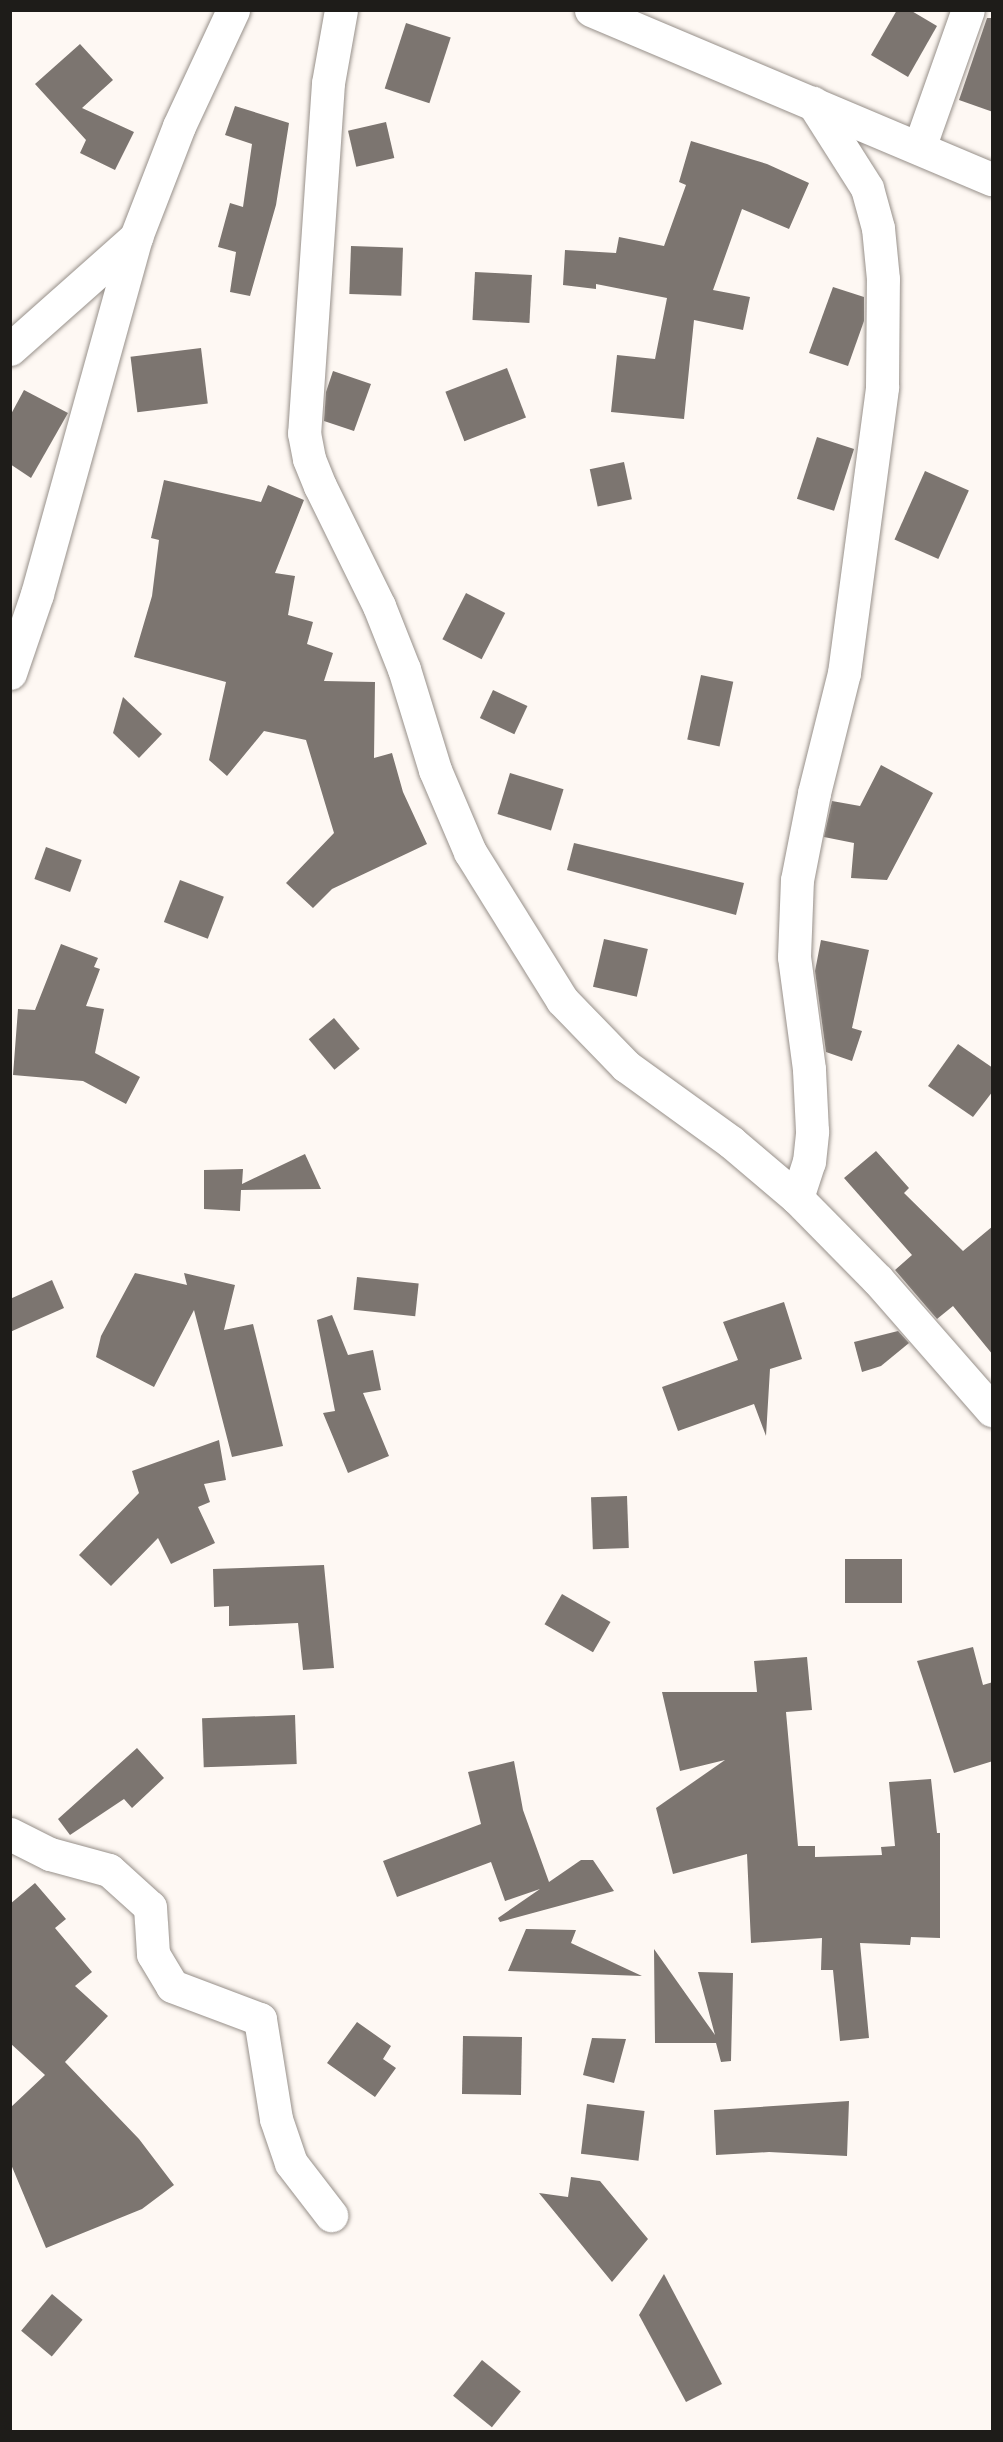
<!DOCTYPE html>
<html>
<head>
<meta charset="utf-8">
<style>
  body { margin:0 }
  #map { position:relative; width:1003px; height:2442px; overflow:hidden; background:#fef8f3; font-family:"Playfair Display",serif }
  div>[style] { position:absolute }
  .building>* { inset:0; background:#7c7570; transform-origin:0 0 }
  .roads { filter:drop-shadow(0 0 2px #97908a) drop-shadow(0 0 2px #97908a) }
  .minor>* { height:33px; margin:-16.5px; padding:0 16.5px; transform-origin:16.5px; border-radius:16.5px; background:#fff }
  span { translate:-50% -50%; white-space:nowrap; text-align:center; line-height:1.15; -webkit-text-stroke:6px #fff; paint-order:stroke }
  .frame { position:absolute; inset:0; border:12px solid #1e1c19; pointer-events:none }
</style>
</head>
<body>
<div id="map">
  <div class="building">
    <i style="clip-path:polygon(897px 10px,910px 10px,937px 26px,908px 77px,871px 55px)"></i>
    <i style="clip-path:polygon(987px 18px,993px 18px,993px 112px,959px 100px)"></i>
    <i style="left:406px;top:23px;width:47px;height:69px;rotate:18deg"></i>
    <i style="clip-path:polygon(80px 44px,113px 80px,82px 108px,134px 132px,115px 170px,80px 153px,86px 140px,35px 84px)"></i>
    <i style="clip-path:polygon(235px 106px,289px 123px,276px 205px,250px 296px,230px 292px,236px 252px,218px 247px,230px 203px,243px 207px,252px 144px,225px 135px)"></i>
    <i style="left:386px;top:122px;width:37px;height:39px;rotate:77deg"></i>
    <i style="clip-path:polygon(691px 141px,767px 164px,809px 183px,789px 229px,742px 209px,713px 290px,750px 297px,743px 330px,694px 320px,684px 419px,611px 412px,617px 355px,655px 359px,667px 298px,596px 284px,596px 289px,563px 285px,565px 250px,616px 253px,619px 237px,664px 246px,686px 185px,679px 182px)"></i>
    <i style="left:351px;top:246px;width:52px;height:48px;rotate:2deg"></i>
    <i style="left:475px;top:272px;width:57px;height:48px;rotate:3deg"></i>
    <i style="clip-path:polygon(833px 287px,864px 297px,864px 321px,848px 366px,809px 353px)"></i>
    <i style="left:201px;top:348px;width:56px;height:71px;rotate:83deg"></i>
    <i style="left:507px;top:368px;width:53px;height:66px;rotate:69deg"></i>
    <i style="clip-path:polygon(333px 371px,371px 384px,354px 431px,324px 421px,326px 392px)"></i>
    <i style="clip-path:polygon(24px 390px,68px 413px,31px 478px,10px 464px,10px 416px)"></i>
    <i style="left:817px;top:437px;width:39px;height:65px;rotate:18deg"></i>
    <i style="left:624px;top:462px;width:38px;height:35px;rotate:78deg"></i>
    <i style="left:925px;top:471px;width:48px;height:75px;rotate:24deg"></i>
    <i style="clip-path:polygon(164px 480px,261px 502px,268px 485px,304px 500px,275px 573px,295px 576px,288px 615px,313px 622px,307px 644px,333px 653px,324px 681px,375px 682px,374px 758px,392px 753px,403px 792px,427px 844px,332px 889px,313px 908px,286px 883px,334px 833px,306px 740px,264px 731px,227px 776px,209px 760px,226px 682px,134px 657px,152px 596px,159px 540px,151px 538px)"></i>
    <i style="left:466px;top:593px;width:44px;height:52px;rotate:27deg"></i>
    <i style="left:701px;top:675px;width:33px;height:66px;rotate:12deg"></i>
    <i style="left:493px;top:690px;width:38px;height:31px;rotate:25deg"></i>
    <i style="clip-path:polygon(123px 697px,162px 734px,139px 758px,113px 733px)"></i>
    <i style="clip-path:polygon(881px 765px,933px 793px,887px 880px,851px 878px,854px 843px,824px 837px,832px 801px,860px 806px)"></i>
    <i style="left:510px;top:773px;width:56px;height:43px;rotate:17deg"></i>
    <i style="clip-path:polygon(574px 843px,744px 883px,736px 915px,567px 870px)"></i>
    <i style="left:46px;top:847px;width:38px;height:34px;rotate:20deg"></i>
    <i style="left:180px;top:880px;width:47px;height:45px;rotate:21deg"></i>
    <i style="left:604px;top:939px;width:45px;height:49px;rotate:13deg"></i>
    <i style="clip-path:polygon(821px 940px,869px 950px,852px 1028px,862px 1031px,852px 1061px,826px 1052px,815px 971px)"></i>
    <i style="clip-path:polygon(61px 944px,98px 958px,94px 967px,100px 969px,86px 1006px,104px 1009px,95px 1053px,140px 1077px,126px 1104px,83px 1081px,13px 1075px,18px 1009px,35px 1010px)"></i>
    <i style="left:334px;top:1018px;width:40px;height:33px;rotate:50deg"></i>
    <i style="clip-path:polygon(958px 1044px,993px 1068px,993px 1091px,973px 1117px,928px 1086px)"></i>
    <i style="clip-path:polygon(876px 1151px,909px 1188px,904px 1193px,963px 1251px,993px 1226px,993px 1355px,953px 1306px,937px 1319px,895px 1270px,912px 1255px,844px 1178px)"></i>
    <i style="clip-path:polygon(305px 1154px,321px 1189px,241px 1190px,240px 1211px,204px 1209px,204px 1170px,243px 1169px,242px 1184px)"></i>
    <i style="clip-path:polygon(135px 1273px,187px 1285px,184px 1273px,235px 1285px,224px 1330px,253px 1324px,283px 1446px,232px 1457px,194px 1310px,154px 1387px,96px 1357px,101px 1336px)"></i>
    <i style="left:357px;top:1277px;width:62px;height:33px;rotate:6deg"></i>
    <i style="clip-path:polygon(52px 1280px,64px 1308px,10px 1332px,10px 1299px)"></i>
    <i style="clip-path:polygon(784px 1302px,802px 1359px,770px 1369px,766px 1436px,754px 1404px,678px 1431px,662px 1387px,738px 1360px,723px 1322px)"></i>
    <i style="clip-path:polygon(332px 1315px,348px 1355px,373px 1350px,381px 1390px,363px 1393px,389px 1456px,348px 1473px,323px 1413px,335px 1411px,317px 1320px)"></i>
    <i style="clip-path:polygon(898px 1331px,909px 1343px,881px 1366px,862px 1372px,854px 1342px)"></i>
    <i style="clip-path:polygon(219px 1440px,226px 1480px,204px 1484px,210px 1502px,198px 1507px,215px 1543px,171px 1564px,158px 1538px,111px 1586px,79px 1555px,139px 1493px,132px 1471px)"></i>
    <i style="left:627px;top:1496px;width:52px;height:36px;rotate:88deg"></i>
    <i style="left:845px;top:1559px;width:57px;height:44px"></i>
    <i style="clip-path:polygon(324px 1565px,334px 1668px,303px 1670px,298px 1623px,229px 1626px,229px 1606px,214px 1607px,213px 1569px)"></i>
    <i style="left:562px;top:1594px;width:56px;height:35px;rotate:30deg"></i>
    <i style="clip-path:polygon(973px 1647px,983px 1685px,993px 1682px,993px 1761px,954px 1773px,917px 1661px)"></i>
    <i style="clip-path:polygon(807px 1657px,812px 1710px,786px 1712px,798px 1846px,815px 1846px,815px 1857px,882px 1855px,881px 1847px,895px 1846px,889px 1782px,931px 1779px,937px 1833px,940px 1833px,940px 1938px,911px 1937px,910px 1945px,860px 1943px,869px 2038px,840px 2041px,833px 1970px,821px 1970px,822px 1938px,751px 1943px,747px 1854px,673px 1874px,656px 1808px,725px 1760px,680px 1771px,662px 1692px,757px 1692px,754px 1661px)"></i>
    <i style="left:295px;top:1715px;width:49px;height:93px;rotate:88deg"></i>
    <i style="clip-path:polygon(137px 1748px,164px 1778px,132px 1808px,124px 1799px,70px 1835px,58px 1819px)"></i>
    <i style="clip-path:polygon(514px 1761px,523px 1810px,549px 1882px,581px 1860px,593px 1860px,614px 1891px,500px 1922px,498px 1918px,540px 1889px,505px 1901px,491px 1862px,397px 1897px,383px 1861px,481px 1824px,468px 1772px)"></i>
    <i style="clip-path:polygon(35px 1883px,66px 1919px,55px 1928px,92px 1972px,75px 1986px,108px 2016px,65px 2062px,139px 2139px,174px 2185px,142px 2209px,46px 2248px,10px 2162px,10px 2108px,45px 2075px,10px 2043px,10px 1904px)"></i>
    <i style="clip-path:polygon(526px 1929px,576px 1930px,571px 1943px,642px 1976px,508px 1971px)"></i>
    <i style="clip-path:polygon(654px 1949px,715px 2035px,698px 1972px,733px 1973px,731px 2061px,721px 2062px,716px 2043px,655px 2043px)"></i>
    <i style="clip-path:polygon(357px 2022px,391px 2046px,383px 2059px,396px 2068px,375px 2097px,327px 2063px)"></i>
    <i style="left:463px;top:2036px;width:59px;height:58px;rotate:1deg"></i>
    <i style="clip-path:polygon(592px 2038px,626px 2039px,614px 2083px,583px 2075px)"></i>
    <i style="clip-path:polygon(849px 2101px,847px 2156px,769px 2152px,716px 2155px,714px 2110px)"></i>
    <i style="left:587px;top:2104px;width:58px;height:50px;rotate:7deg"></i>
    <i style="clip-path:polygon(571px 2177px,600px 2181px,648px 2239px,612px 2282px,539px 2193px,568px 2197px)"></i>
    <i style="clip-path:polygon(664px 2274px,722px 2384px,686px 2402px,639px 2315px)"></i>
    <i style="left:52px;top:2294px;width:40px;height:48px;rotate:40deg"></i>
    <i style="left:482px;top:2360px;width:50px;height:46px;rotate:39deg"></i>
  </div>
  <div class="roads">
    <div class="minor">
      <i style="left:341px;top:10px;width:74px;rotate:100.1deg"></i>
      <i style="left:328px;top:83px;width:351px;rotate:93.9deg"></i>
      <i style="left:304px;top:433px;width:26px;rotate:79deg"></i>
      <i style="left:309px;top:459px;width:29px;rotate:68deg"></i>
      <i style="left:320px;top:486px;width:134px;rotate:63.8deg"></i>
      <i style="left:379px;top:606px;width:68px;rotate:68.4deg"></i>
      <i style="left:404px;top:669px;width:106px;rotate:72.9deg"></i>
      <i style="left:435px;top:770px;width:89px;rotate:66.9deg"></i>
      <i style="left:470px;top:852px;width:174px;rotate:58.1deg"></i>
      <i style="left:562px;top:1000px;width:92px;rotate:45.9deg"></i>
      <i style="left:626px;top:1066px;width:130px;rotate:35.9deg"></i>
      <i style="left:731px;top:1142px;width:87px;rotate:40.3deg"></i>
      <i style="left:797px;top:1198px;width:115px;rotate:45.4deg"></i>
      <i style="left:878px;top:1280px;width:173px;rotate:48.8deg"></i>
      <i style="left:591px;top:10px;width:435px;rotate:22.9deg"></i>
      <i style="left:919px;top:148px;width:146px;rotate:-70.5deg"></i>
      <i style="left:10px;top:349px;width:169px;rotate:-41.6deg"></i>
      <i style="left:136px;top:237px;width:119px;rotate:-68.8deg"></i>
      <i style="left:179px;top:126px;width:128px;rotate:-65deg"></i>
      <i style="left:10px;top:673px;width:83px;rotate:-71.1deg"></i>
      <i style="left:37px;top:594px;width:370px;rotate:-74.5deg"></i>
      <i style="left:797px;top:1198px;width:38px;rotate:-72deg"></i>
      <i style="left:809px;top:1162px;width:31px;rotate:-84deg"></i>
      <i style="left:812px;top:1131px;width:62px;rotate:-92.8deg"></i>
      <i style="left:809px;top:1069px;width:113px;rotate:-97.6deg"></i>
      <i style="left:794px;top:957px;width:77px;rotate:-87.8deg"></i>
      <i style="left:797px;top:880px;width:89px;rotate:-78.9deg"></i>
      <i style="left:814px;top:793px;width:124px;rotate:-76deg"></i>
      <i style="left:844px;top:673px;width:289px;rotate:-82.4deg"></i>
      <i style="left:882px;top:387px;width:108px;rotate:-89.5deg"></i>
      <i style="left:883px;top:279px;width:51px;rotate:-95.6deg"></i>
      <i style="left:878px;top:228px;width:41px;rotate:-105.4deg"></i>
      <i style="left:867px;top:188px;width:101px;rotate:-122.4deg"></i>
      <i style="left:10px;top:1834px;width:45px;rotate:26.6deg"></i>
      <i style="left:50px;top:1854px;width:61px;rotate:15.2deg"></i>
      <i style="left:109px;top:1870px;width:55px;rotate:42.1deg"></i>
      <i style="left:150px;top:1907px;width:47px;rotate:86.3deg"></i>
      <i style="left:153px;top:1954px;width:37px;rotate:59deg"></i>
      <i style="left:172px;top:1986px;width:94px;rotate:20.6deg"></i>
      <i style="left:260px;top:2019px;width:101px;rotate:80.9deg"></i>
      <i style="left:276px;top:2119px;width:46px;rotate:71.2deg"></i>
      <i style="left:291px;top:2163px;width:66px;rotate:52.4deg"></i>
    </div>
  </div>
  <div class="frame"></div>
</div>
</body>
</html>
